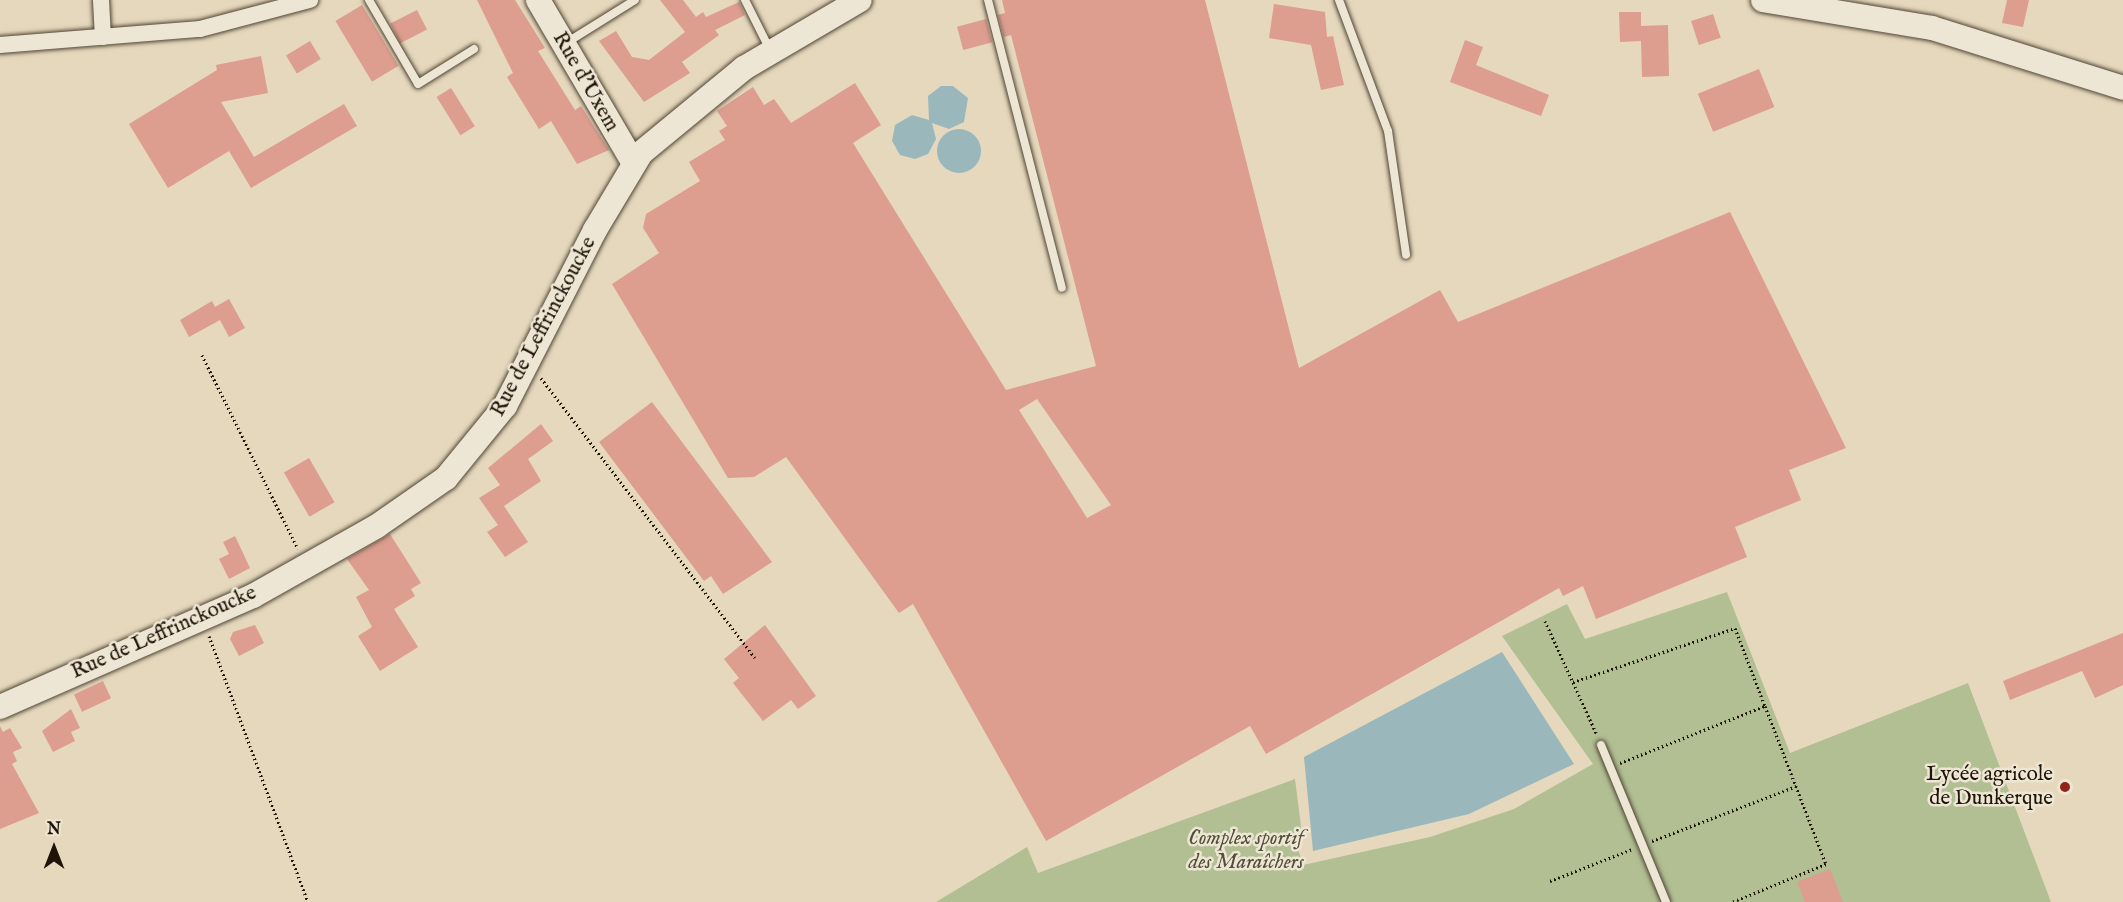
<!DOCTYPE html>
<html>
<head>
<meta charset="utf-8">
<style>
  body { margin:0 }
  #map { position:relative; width:2123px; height:902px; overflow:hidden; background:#e5d8bd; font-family:"IM FELL English",serif }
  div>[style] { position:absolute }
  .green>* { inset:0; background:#b1bf93 }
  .water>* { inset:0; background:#9ab8bb }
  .round { border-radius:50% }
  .building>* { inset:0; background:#dd9d8f; transform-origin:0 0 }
  .path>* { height:3px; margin-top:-1.5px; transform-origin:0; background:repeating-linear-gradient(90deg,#1f1407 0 1.5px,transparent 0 4.5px) }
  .roads { filter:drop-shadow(0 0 2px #504534) drop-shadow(0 0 2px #504534) }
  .lane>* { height:8px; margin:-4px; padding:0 4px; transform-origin:4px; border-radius:4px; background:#eee6d4 }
  .street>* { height:16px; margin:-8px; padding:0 8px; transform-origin:8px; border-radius:8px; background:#eee6d4 }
  .secondary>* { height:24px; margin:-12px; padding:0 12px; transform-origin:12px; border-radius:12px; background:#eee6d4 }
  .dots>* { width:16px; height:16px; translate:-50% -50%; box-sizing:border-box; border:3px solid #eee6d4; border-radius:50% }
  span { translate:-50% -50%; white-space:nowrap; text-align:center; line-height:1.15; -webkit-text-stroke:5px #eee6d4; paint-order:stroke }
  .street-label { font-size:21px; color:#1f1407 }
  .poi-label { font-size:21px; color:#1f1407 }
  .right { translate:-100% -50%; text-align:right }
  .park-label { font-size:21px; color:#525038; font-style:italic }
  .north { position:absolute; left:24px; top:818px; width:60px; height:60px; -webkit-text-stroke:4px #eee6d4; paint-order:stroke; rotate:0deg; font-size:16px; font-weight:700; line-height:24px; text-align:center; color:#1f1407 }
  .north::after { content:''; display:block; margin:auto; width:21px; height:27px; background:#1f1407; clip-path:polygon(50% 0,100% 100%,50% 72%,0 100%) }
</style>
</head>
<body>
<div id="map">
  <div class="green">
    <i style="clip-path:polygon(1727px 592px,1790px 753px,1968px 683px,2051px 902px,936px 902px,1027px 847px,1038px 873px,1295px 779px,1301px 826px,1298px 849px,1303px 865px,1430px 837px,1514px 809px,1593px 764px,1502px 636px,1567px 604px,1585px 639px)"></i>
  </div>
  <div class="water">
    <i style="clip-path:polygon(953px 86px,968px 98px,964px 122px,949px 129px,932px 123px,936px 139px,928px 154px,915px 159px,900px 155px,892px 141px,895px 125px,912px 115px,929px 120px,928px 96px,941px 86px)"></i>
    <i class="round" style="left:937px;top:129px;width:44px;height:44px"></i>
    <i style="clip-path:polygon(1502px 652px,1574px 764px,1469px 814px,1313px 851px,1304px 757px)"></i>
  </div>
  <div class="building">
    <i style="clip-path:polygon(477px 0,515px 0,545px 48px,538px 51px,575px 110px,581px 106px,609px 150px,577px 164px,551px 121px,539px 129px,507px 77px,513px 73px)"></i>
    <i style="clip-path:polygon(660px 0,683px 0,696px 17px,703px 12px,706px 17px,739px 2px,745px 15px,715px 30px,719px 35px,682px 62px,690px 73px,644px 102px,599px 41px,616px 31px,632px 57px,649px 60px,685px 32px)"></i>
    <i style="clip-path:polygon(evenodd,1002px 0,1205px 0,1299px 368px,1440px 290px,1458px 322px,1730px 212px,1846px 448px,1789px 470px,1801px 500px,1735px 527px,1747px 557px,1596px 619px,1583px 586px,1563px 596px,1559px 588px,1266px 754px,1250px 726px,1046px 841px,913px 604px,899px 613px,786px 457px,754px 477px,728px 478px,612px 284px,659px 253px,643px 228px,646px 214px,700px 181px,689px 162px,725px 140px,719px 131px,727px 126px,717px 111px,753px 87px,764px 105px,774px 99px,791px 123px,855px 83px,881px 125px,853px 143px,1006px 390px,1096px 366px,1011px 35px,1004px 37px,998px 15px,1005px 13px,1002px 0,1037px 399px,1111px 505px,1087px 518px,1019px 410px,1037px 399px)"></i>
    <i style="clip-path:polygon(2007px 0,2029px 0,2023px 27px,2002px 23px)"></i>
    <i style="clip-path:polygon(1274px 4px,1325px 12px,1327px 37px,1333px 36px,1344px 85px,1321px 90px,1311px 45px,1269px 38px)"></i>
    <i style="left:362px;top:5px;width:71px;height:31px;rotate:59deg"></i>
    <i style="left:417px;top:10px;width:22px;height:30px;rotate:63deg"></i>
    <i style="clip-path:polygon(1619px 12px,1641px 12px,1641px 26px,1668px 25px,1669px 76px,1642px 77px,1641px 41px,1620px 42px)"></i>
    <i style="left:1713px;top:14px;width:25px;height:23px;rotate:72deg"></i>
    <i style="left:986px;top:19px;width:24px;height:30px;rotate:75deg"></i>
    <i style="clip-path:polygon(1465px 40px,1483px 47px,1476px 65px,1549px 95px,1541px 116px,1450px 82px)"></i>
    <i style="left:310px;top:41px;width:21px;height:28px;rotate:59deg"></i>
    <i style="clip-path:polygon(261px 56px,268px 93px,221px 102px,254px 157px,344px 104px,357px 126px,251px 188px,229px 151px,168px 188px,129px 124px,217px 70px,216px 65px)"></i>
    <i style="left:1759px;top:69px;width:41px;height:66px;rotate:68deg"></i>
    <i style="left:451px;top:88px;width:45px;height:17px;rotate:58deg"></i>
    <i style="clip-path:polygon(229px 299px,245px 328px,229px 337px,220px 320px,189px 337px,180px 320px,212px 301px,215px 307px)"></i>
    <i style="clip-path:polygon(652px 402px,772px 562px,723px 594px,711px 576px,704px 581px,599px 442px)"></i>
    <i style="clip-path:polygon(541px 424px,553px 441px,528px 459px,541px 481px,504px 506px,528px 542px,505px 557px,487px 532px,498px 525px,479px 498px,500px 485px,488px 468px)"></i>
    <i style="left:309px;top:458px;width:51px;height:29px;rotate:60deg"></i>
    <i style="clip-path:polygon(390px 534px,421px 583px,411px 589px,415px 596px,394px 609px,418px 647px,380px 671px,358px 636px,372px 627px,356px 597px,369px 590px,347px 559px)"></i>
    <i style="clip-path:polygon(235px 536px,250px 568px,229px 579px,219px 559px,229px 554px,223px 542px)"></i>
    <i style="clip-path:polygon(255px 625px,264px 643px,239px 656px,230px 639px,233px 632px)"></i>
    <i style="clip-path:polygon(765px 625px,816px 696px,798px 709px,791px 700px,763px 721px,733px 683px,739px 678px,724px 659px)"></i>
    <i style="clip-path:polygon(2123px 633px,2123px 685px,2095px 698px,2082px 671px,2010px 700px,2003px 681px)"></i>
    <i style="left:103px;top:681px;width:19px;height:32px;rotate:65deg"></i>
    <i style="clip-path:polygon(71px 709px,80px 728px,71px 732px,75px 741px,53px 752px,42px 731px)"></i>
    <i style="clip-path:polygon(0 726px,3px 732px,10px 728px,22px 748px,13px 752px,17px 761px,12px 764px,39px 813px,0 829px)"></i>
    <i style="clip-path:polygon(1830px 869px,1843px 902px,1805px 902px,1797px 882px)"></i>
  </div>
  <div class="path">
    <i style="left:202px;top:355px;width:216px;rotate:63.7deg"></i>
    <i style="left:541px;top:378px;width:352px;rotate:52.6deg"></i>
    <i style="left:1545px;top:621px;width:125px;rotate:65.5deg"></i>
    <i style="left:209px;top:636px;width:284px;rotate:69.6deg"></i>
    <i style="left:1573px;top:682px;width:171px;rotate:-18.4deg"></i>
    <i style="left:1735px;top:628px;width:84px;rotate:69deg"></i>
    <i style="left:1620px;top:763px;width:156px;rotate:-21.5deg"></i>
    <i style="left:1765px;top:706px;width:169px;rotate:68.9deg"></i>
    <i style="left:1826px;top:864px;width:101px;rotate:158deg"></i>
    <i style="left:1652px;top:841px;width:155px;rotate:-20.8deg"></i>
    <i style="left:1550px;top:881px;width:88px;rotate:-21.3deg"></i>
  </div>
  <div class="roads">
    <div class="lane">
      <i style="left:369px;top:0;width:97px;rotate:59.7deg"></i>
      <i style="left:418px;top:84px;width:66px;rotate:-32deg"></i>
      <i style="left:745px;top:0;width:56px;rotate:63.4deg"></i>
      <i style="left:988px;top:0;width:297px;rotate:75.6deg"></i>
      <i style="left:1339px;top:0;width:140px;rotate:69.5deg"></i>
      <i style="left:1388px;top:131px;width:125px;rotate:81.7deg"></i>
      <i style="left:566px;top:43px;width:81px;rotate:-31.9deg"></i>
      <i style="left:1601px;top:745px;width:170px;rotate:67.5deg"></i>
    </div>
    <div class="street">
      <i style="left:101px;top:0;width:37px;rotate:87deg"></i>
      <i style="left:0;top:45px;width:201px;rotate:-4.6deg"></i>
      <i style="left:200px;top:29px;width:114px;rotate:-14.8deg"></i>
    </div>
    <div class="secondary">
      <i style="left:538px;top:0;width:188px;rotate:59.6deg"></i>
      <i style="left:1763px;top:0;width:171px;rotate:9.4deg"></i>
      <i style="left:1932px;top:28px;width:200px;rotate:17.4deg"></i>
      <i style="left:0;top:707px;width:276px;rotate:-23.7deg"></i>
      <i style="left:253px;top:596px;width:142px;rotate:-29.4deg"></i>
      <i style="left:377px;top:526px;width:84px;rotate:-34.8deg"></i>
      <i style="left:446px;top:478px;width:93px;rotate:-50.7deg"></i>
      <i style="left:505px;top:406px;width:198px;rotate:-62.9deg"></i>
      <i style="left:595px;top:230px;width:90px;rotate:-59.1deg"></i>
      <i style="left:641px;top:153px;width:134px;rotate:-39.5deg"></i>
      <i style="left:744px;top:68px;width:134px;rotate:-30.4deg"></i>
    </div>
  </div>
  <div class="dots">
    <i style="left:2065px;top:787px;background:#8f2418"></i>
  </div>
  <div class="street-label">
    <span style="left:585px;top:82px;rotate:60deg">Rue d'Uxem</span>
    <span style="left:544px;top:327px;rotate:-62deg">Rue de Leffrinckoucke</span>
    <span style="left:164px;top:633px;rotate:-24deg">Rue de Leffrinckoucke</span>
  </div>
  <div class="poi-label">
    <span class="right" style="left:2053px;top:787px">Lycée agricole<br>de Dunkerque</span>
  </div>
  <div class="park-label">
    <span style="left:1246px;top:851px">Complex sportif<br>des Maraîchers</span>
  </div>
  <div class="north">N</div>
</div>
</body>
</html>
